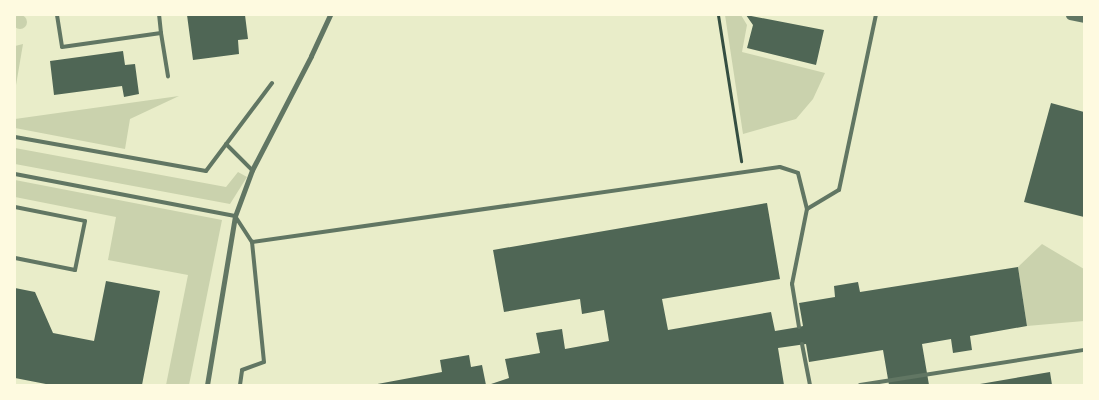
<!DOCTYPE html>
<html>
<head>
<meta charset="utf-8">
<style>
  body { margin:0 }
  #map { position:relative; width:1099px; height:400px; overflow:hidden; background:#e9edc9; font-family:"Zilla Slab",serif }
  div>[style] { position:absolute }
  .green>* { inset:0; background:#cad2ad }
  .round { border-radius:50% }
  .building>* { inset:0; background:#4f6655 }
  .path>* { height:3px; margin:-1.5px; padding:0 1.5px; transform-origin:1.5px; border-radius:1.5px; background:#344e41 }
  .service>* { height:4px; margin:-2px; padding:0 2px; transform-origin:2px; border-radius:2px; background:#617663 }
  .pedestrian>* { height:4.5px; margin:-2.25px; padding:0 2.25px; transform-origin:2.25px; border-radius:2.25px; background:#617663 }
  .minor>* { height:5px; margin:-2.5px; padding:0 2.5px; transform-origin:2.5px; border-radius:2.5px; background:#617663 }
  .tertiary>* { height:9px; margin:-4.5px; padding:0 4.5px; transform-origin:4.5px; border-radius:4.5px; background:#617663 }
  span { translate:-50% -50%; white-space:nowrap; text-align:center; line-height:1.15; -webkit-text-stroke:5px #fefae0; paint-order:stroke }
  .frame { position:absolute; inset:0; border:16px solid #fefae0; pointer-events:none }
</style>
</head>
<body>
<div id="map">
  <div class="green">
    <i class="round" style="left:13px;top:15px;width:14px;height:14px"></i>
    <i style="clip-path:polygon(725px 15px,741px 15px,747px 25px,742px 52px,825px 73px,813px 99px,796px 119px,743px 134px)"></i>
    <i style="clip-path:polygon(23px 44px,15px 91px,15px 46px)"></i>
    <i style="clip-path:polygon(179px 96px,130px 119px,125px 149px,15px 128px,15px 119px)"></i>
    <i style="clip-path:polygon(15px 148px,226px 187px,238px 172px,247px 177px,230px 204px,15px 164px)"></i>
    <i style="clip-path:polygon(15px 180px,222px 220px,189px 385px,166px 385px,188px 275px,108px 260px,116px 217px,15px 197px)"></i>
    <i style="clip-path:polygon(1042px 244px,1084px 269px,1084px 321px,1027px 326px,1018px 267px)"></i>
  </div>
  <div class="building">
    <i style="clip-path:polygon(187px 15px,245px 15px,248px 39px,238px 40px,239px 54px,193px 60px)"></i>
    <i style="clip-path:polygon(746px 15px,824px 30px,816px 65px,747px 48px,753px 25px)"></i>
    <i style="clip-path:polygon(123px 51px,125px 65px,135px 64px,139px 94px,124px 97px,122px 86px,54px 95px,50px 61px)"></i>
    <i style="clip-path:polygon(1051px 103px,1084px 112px,1084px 217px,1024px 202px)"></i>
    <i style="clip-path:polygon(767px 203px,780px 279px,662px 299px,668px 330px,771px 312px,775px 331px,799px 327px,803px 326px,799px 303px,835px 297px,834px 286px,858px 282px,860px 292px,1018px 267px,1027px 326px,970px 336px,972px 350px,953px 353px,951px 339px,922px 344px,929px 385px,889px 385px,883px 350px,809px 362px,806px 344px,778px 348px,784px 385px,488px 385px,509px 378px,505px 359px,540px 353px,536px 333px,562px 329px,565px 349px,609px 341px,604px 310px,582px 314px,580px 299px,504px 312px,493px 250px)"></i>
    <i style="clip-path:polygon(106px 281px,160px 291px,142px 385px,51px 385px,15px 378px,15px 288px,35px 292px,53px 333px,94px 341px)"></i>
    <i style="clip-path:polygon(469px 355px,471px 367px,482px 365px,486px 385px,372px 385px,442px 372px,440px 360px)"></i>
    <i style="clip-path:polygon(1050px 372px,1052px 385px,980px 385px,980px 384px)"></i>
  </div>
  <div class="path">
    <i style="left:718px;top:15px;width:148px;rotate:81deg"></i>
  </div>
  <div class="service">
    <i style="left:57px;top:15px;width:32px;rotate:81deg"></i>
    <i style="left:62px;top:47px;width:100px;rotate:-8deg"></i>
    <i style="left:161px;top:33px;width:18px;rotate:-96deg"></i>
    <i style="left:161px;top:33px;width:44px;rotate:80.8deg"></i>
    <i style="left:15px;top:137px;width:194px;rotate:10.1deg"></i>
    <i style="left:206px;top:171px;width:110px;rotate:-53.1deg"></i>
    <i style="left:226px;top:144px;width:37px;rotate:45deg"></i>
    <i style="left:15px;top:174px;width:224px;rotate:10.8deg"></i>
    <i style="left:235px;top:216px;width:31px;rotate:57deg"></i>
    <i style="left:15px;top:207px;width:71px;rotate:11.3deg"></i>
    <i style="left:85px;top:221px;width:50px;rotate:101.5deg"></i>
    <i style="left:75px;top:270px;width:61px;rotate:-168.7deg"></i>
    <i style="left:799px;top:327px;width:44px;rotate:-99.2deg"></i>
    <i style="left:792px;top:284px;width:76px;rotate:-78.7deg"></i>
    <i style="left:807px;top:209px;width:37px;rotate:-31deg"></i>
    <i style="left:839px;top:190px;width:179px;rotate:-78.1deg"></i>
    <i style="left:802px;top:344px;width:42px;rotate:79deg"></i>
    <i style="left:240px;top:385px;width:15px;rotate:-82deg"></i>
    <i style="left:242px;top:370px;width:23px;rotate:-20deg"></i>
    <i style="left:264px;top:362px;width:121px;rotate:-95.7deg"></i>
    <i style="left:252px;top:242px;width:533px;rotate:-8.08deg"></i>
    <i style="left:780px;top:167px;width:19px;rotate:18deg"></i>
    <i style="left:798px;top:173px;width:37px;rotate:76deg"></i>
    <i style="left:860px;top:385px;width:227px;rotate:-8.9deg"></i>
  </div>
  <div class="pedestrian">
    <i style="left:311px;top:56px;width:45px;rotate:-65.1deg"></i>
  </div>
  <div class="minor">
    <i style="left:207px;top:385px;width:171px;rotate:-80.6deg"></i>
    <i style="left:235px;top:216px;width:49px;rotate:-69.7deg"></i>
    <i style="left:252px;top:170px;width:128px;rotate:-62.6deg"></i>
  </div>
  <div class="tertiary">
    <i style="left:1070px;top:15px;width:14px;rotate:12deg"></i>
  </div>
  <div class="frame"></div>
</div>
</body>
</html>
